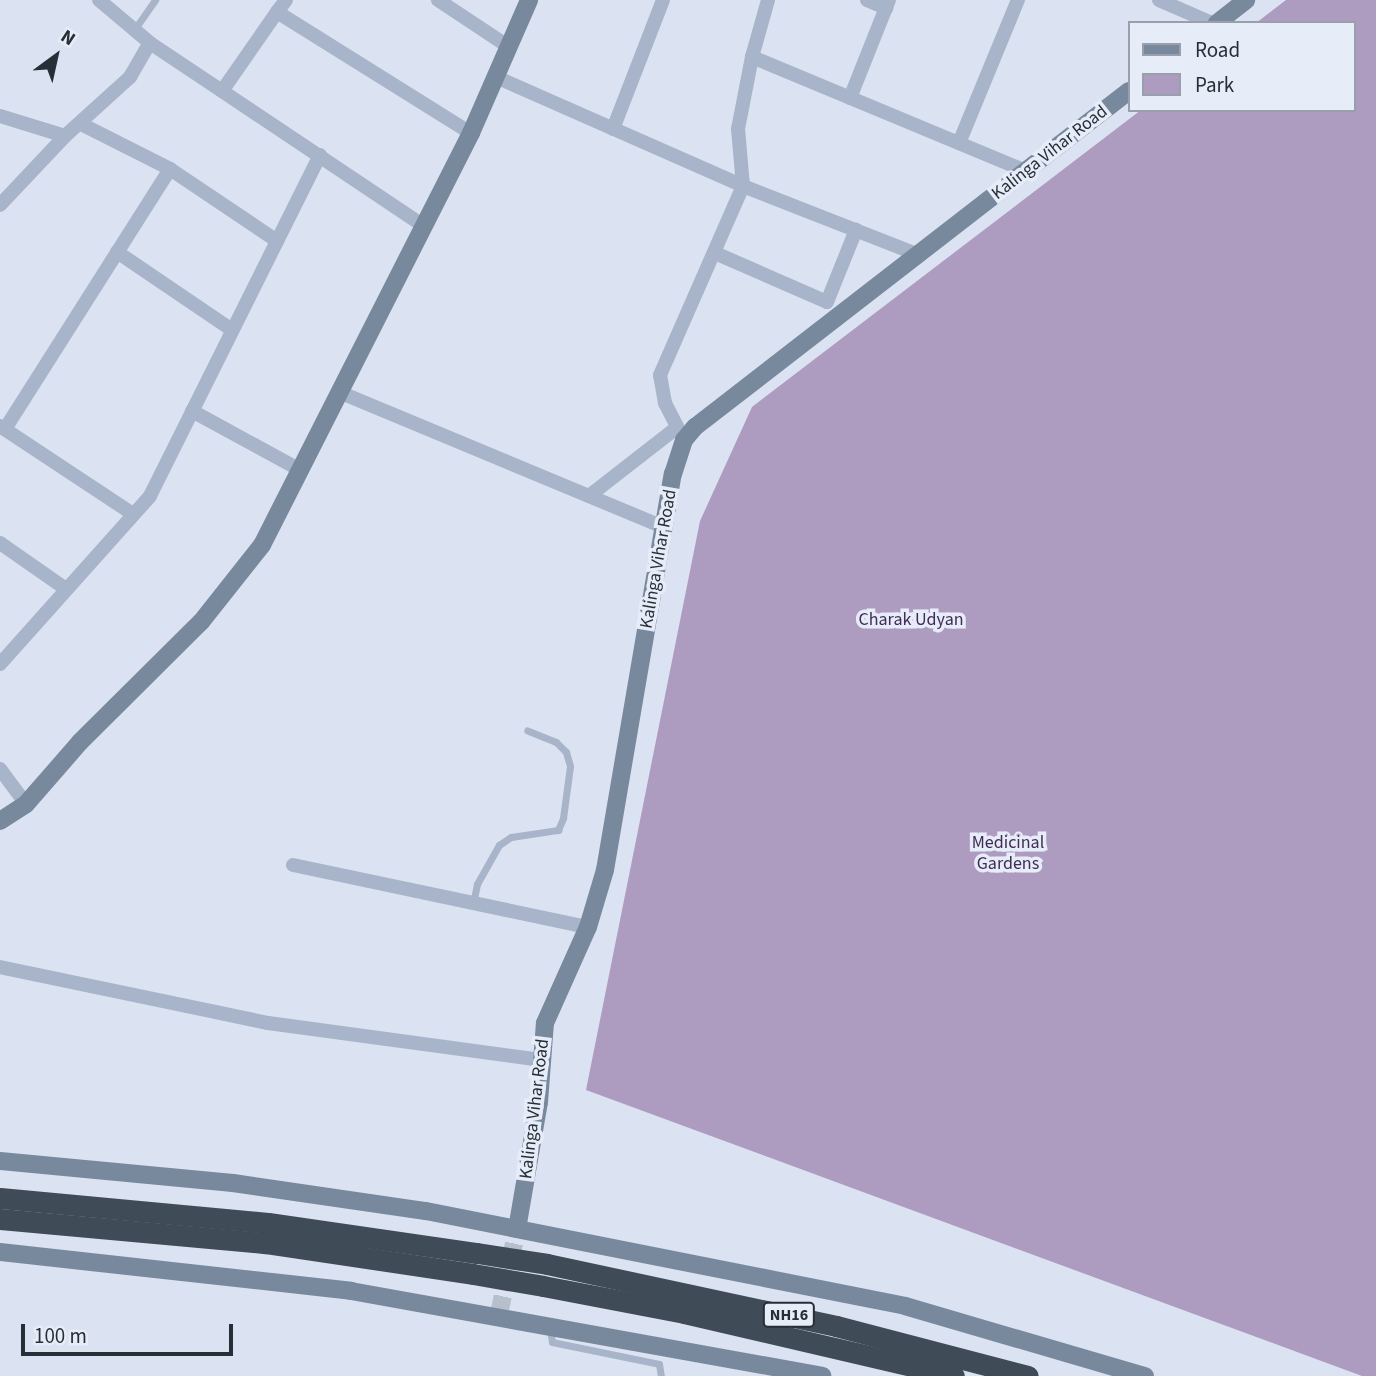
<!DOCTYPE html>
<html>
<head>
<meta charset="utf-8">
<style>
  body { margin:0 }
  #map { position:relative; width:1376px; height:1376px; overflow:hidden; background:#dbe2f1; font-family:"Source Sans 3",sans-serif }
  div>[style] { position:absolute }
  .green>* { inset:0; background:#ae9bc0 }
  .secondary-tunnel>* { height:18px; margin-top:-9px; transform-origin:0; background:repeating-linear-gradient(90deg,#b7becc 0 18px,transparent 0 27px) }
  .lane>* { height:7px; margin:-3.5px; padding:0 3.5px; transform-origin:3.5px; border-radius:3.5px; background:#a7b4c9 }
  .street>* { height:14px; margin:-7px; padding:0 7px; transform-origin:7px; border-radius:7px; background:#a7b4c9 }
  .secondary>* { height:18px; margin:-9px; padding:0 9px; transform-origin:9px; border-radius:9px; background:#78899d }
  .highway>* { height:21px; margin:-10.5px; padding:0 10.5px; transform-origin:10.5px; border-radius:10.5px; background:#3f4b57 }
  .highway-bridge>* { height:21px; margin:-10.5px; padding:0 10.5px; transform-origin:10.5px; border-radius:10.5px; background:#3f4b57 }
  span { translate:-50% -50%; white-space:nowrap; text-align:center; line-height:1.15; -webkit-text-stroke:7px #e7ecf9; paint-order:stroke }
  .shield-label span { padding:2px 5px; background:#e7ecf9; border:2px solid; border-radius:5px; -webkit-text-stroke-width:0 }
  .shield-label { font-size:16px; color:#272f36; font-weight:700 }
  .street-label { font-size:18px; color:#272f36 }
  .park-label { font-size:18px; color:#412c54 }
  .legend { position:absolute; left:1128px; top:21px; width:228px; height:91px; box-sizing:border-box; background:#e7ecf9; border:2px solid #9aa0ab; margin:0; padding:9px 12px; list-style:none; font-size:21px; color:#272f36 }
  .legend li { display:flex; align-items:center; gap:14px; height:35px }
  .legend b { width:35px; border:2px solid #9aa0ab }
  .north { position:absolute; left:21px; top:21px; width:70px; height:70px; -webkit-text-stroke:5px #e7ecf9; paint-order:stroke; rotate:33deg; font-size:19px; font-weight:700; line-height:28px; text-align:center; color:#272f36 }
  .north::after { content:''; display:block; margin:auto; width:24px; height:32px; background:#272f36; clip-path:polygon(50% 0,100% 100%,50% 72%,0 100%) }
  .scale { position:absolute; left:21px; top:1324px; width:212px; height:32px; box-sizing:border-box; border:4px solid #272f36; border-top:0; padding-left:9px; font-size:21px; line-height:24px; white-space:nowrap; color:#272f36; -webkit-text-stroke:5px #e7ecf9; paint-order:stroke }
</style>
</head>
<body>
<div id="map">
  <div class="green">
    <i style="clip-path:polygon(1286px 0,1376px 0,1376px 1376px,1362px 1376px,586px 1090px,700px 521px,752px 407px,1141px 110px,1353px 110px,1353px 23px,1256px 23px)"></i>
  </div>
  <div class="secondary-tunnel">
    <i style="left:499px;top:1314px;width:87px;rotate:-78deg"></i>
  </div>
  <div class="lane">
    <i style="left:134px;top:30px;width:37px;rotate:-55deg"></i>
    <i style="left:473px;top:903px;width:19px;rotate:-78deg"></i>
    <i style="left:477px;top:884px;width:45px;rotate:-60.6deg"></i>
    <i style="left:499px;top:845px;width:14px;rotate:-34deg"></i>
    <i style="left:511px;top:837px;width:48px;rotate:-8.5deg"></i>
    <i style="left:558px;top:830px;width:13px;rotate:-67deg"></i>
    <i style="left:563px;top:818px;width:52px;rotate:-82.3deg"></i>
    <i style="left:570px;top:766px;width:15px;rotate:-106deg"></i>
    <i style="left:566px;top:752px;width:14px;rotate:-135deg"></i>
    <i style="left:556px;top:742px;width:31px;rotate:-158deg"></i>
    <i style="left:550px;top:1328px;width:14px;rotate:82deg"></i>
    <i style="left:552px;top:1342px;width:109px;rotate:11.6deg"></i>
    <i style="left:659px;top:1364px;width:12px;rotate:81deg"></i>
  </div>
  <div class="street">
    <i style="left:99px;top:0;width:67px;rotate:40.1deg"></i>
    <i style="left:286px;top:0;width:15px;rotate:127deg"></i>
    <i style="left:277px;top:12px;width:229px;rotate:32deg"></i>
    <i style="left:438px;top:0;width:85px;rotate:33.5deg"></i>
    <i style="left:867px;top:0;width:21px;rotate:23deg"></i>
    <i style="left:1159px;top:0;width:58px;rotate:23.5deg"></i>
    <i style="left:277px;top:12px;width:96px;rotate:124.8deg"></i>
    <i style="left:222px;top:91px;width:243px;rotate:33.8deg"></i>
    <i style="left:752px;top:57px;width:59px;rotate:-74.3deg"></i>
    <i style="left:496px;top:77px;width:270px;rotate:23.8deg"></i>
    <i style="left:743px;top:186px;width:189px;rotate:21.4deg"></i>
    <i style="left:850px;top:98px;width:105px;rotate:-68.3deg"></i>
    <i style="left:0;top:116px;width:68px;rotate:17.1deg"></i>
    <i style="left:81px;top:124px;width:100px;rotate:26.8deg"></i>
    <i style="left:170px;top:169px;width:129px;rotate:33.9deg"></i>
    <i style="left:613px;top:129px;width:138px;rotate:-68.8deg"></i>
    <i style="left:959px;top:143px;width:155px;rotate:-67.6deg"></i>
    <i style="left:0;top:205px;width:95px;rotate:-46.7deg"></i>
    <i style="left:65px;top:136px;width:88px;rotate:-42.2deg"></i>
    <i style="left:130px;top:77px;width:39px;rotate:-60deg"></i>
    <i style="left:150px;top:43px;width:87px;rotate:33.7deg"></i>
    <i style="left:117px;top:252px;width:139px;rotate:34.1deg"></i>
    <i style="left:715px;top:253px;width:122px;rotate:23.6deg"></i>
    <i style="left:827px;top:302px;width:78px;rotate:-68.1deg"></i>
    <i style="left:339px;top:392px;width:352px;rotate:22.6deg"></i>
    <i style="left:192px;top:411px;width:123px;rotate:28.6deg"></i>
    <i style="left:0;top:426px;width:159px;rotate:33.5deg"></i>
    <i style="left:5px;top:429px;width:308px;rotate:-57.6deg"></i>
    <i style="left:684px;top:440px;width:42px;rotate:-117.2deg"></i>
    <i style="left:665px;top:403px;width:28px;rotate:-100deg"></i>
    <i style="left:660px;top:375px;width:206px;rotate:-66.3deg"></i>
    <i style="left:743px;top:186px;width:57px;rotate:-95deg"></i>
    <i style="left:738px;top:129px;width:73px;rotate:-79deg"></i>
    <i style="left:752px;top:57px;width:297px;rotate:22.6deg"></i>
    <i style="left:589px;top:496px;width:109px;rotate:-37.9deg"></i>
    <i style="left:0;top:543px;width:80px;rotate:34.9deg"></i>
    <i style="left:0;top:664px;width:225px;rotate:-48.2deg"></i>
    <i style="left:150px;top:496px;width:381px;rotate:-63.5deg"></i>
    <i style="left:0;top:769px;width:44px;rotate:53.4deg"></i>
    <i style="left:293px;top:865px;width:301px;rotate:11.9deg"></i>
    <i style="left:0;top:967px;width:274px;rotate:11.8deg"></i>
    <i style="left:268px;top:1023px;width:276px;rotate:7.7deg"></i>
  </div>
  <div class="secondary">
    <i style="left:1217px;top:23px;width:37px;rotate:-38deg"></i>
    <i style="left:0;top:821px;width:31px;rotate:-33deg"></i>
    <i style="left:26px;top:804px;width:82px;rotate:-48.9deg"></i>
    <i style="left:80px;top:742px;width:170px;rotate:-44.8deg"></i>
    <i style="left:201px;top:622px;width:98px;rotate:-51.6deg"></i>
    <i style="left:262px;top:545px;width:462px;rotate:-63.1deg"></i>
    <i style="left:471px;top:133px;width:145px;rotate:-66.4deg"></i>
    <i style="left:0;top:1161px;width:234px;rotate:5.4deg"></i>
    <i style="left:233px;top:1183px;width:195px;rotate:8.3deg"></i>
    <i style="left:426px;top:1211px;width:488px;rotate:11.2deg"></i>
    <i style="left:905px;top:1306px;width:250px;rotate:16.3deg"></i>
    <i style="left:517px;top:1229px;width:129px;rotate:-80.2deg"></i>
    <i style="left:539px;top:1102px;width:79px;rotate:-85.7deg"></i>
    <i style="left:545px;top:1023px;width:105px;rotate:-65.9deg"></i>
    <i style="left:588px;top:927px;width:59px;rotate:-73.4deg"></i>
    <i style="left:605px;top:870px;width:402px;rotate:-80.3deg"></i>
    <i style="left:673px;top:474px;width:36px;rotate:-72deg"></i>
    <i style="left:684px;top:440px;width:17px;rotate:-50deg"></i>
    <i style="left:695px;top:427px;width:549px;rotate:-37.75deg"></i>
    <i style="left:0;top:1252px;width:353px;rotate:6.3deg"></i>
    <i style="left:351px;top:1291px;width:479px;rotate:10.2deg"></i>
  </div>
  <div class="highway">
    <i style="left:0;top:1198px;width:269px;rotate:5.3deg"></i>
    <i style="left:268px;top:1223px;width:211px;rotate:8.2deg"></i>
    <i style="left:0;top:1219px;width:267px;rotate:5.2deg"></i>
    <i style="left:266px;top:1243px;width:209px;rotate:8.5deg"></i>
    <i style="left:547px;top:1264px;width:296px;rotate:12.1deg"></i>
    <i style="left:836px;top:1326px;width:198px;rotate:14.6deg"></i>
    <i style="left:543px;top:1286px;width:144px;rotate:10.8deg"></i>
    <i style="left:684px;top:1313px;width:277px;rotate:13.1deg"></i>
  </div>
  <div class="highway-bridge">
    <i style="left:477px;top:1253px;width:71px;rotate:8.9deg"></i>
    <i style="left:473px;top:1274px;width:71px;rotate:9.7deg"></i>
  </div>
  <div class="shield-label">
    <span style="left:789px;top:1315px">NH16</span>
  </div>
  <div class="street-label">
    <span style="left:1050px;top:153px;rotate:-38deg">Kalinga Vihar Road</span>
    <span style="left:659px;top:559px;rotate:-80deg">Kalinga Vihar Road</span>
    <span style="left:535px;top:1109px;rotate:-83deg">Kalinga Vihar Road</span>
  </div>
  <div class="park-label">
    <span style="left:911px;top:620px">Charak Udyan</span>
    <span style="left:1008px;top:854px">Medicinal<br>Gardens</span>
  </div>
  <ul class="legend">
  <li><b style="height:9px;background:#78899d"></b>Road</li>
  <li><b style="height:19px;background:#ae9bc0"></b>Park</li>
  </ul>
  <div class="north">N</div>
  <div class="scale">100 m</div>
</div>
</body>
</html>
